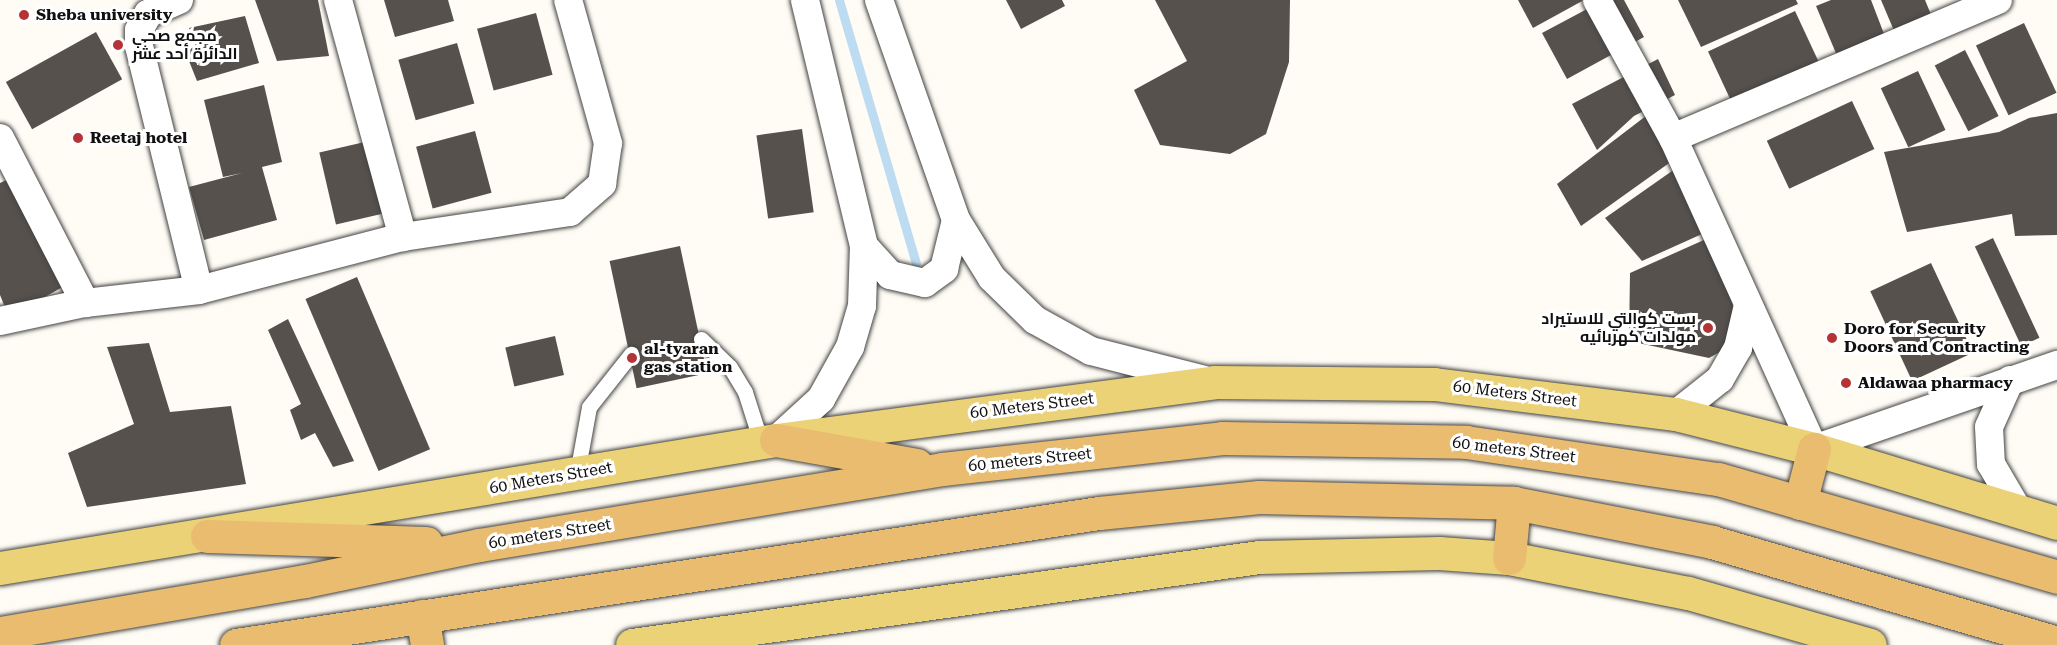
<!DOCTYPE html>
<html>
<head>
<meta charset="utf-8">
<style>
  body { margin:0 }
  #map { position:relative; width:2057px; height:645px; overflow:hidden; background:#fefcf4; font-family:"Roboto Serif",Cairo,serif }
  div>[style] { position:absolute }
  .stream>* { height:9px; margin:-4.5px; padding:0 4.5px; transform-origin:4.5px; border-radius:4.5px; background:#bddcf1 }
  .building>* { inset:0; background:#57514d; transform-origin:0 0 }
  .roads { filter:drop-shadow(0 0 2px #434343) drop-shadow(0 0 2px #434343) }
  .service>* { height:15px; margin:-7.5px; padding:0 7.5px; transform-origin:7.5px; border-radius:7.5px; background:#fff }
  .minor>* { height:28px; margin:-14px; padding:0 14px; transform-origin:14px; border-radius:14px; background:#fff }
  .primary>* { height:33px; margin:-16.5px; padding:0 16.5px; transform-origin:16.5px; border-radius:16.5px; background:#ecd276 }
  .trunk>* { height:33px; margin:-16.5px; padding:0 16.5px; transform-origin:16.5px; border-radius:16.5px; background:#eabc70 }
  .dots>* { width:16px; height:16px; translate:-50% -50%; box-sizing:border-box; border:3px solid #fff; border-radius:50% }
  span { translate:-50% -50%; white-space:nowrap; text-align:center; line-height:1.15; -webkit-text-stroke:6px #fff; paint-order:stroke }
  .poi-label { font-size:16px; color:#101010; font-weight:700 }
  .left { translate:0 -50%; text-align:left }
  .right { translate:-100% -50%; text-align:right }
  .street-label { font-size:16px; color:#101010 }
</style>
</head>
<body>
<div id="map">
  <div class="stream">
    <i style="left:839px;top:0;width:274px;rotate:73.7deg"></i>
  </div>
  <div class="building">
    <i style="clip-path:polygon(255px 0,318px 0,329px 56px,277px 61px)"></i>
    <i style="clip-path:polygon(384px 0,448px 0,454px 21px,395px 37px)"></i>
    <i style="clip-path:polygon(1006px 0,1062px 0,1065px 6px,1021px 29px)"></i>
    <i style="clip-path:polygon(1155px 0,1290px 0,1289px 62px,1266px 134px,1230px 154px,1160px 145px,1134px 90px,1187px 61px)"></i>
    <i style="clip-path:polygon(1518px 0,1584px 0,1533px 28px)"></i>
    <i style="clip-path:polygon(1604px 0,1624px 0,1644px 37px,1567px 79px,1542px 33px)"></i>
    <i style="clip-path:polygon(1678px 0,1796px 0,1798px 4px,1701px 47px)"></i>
    <i style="clip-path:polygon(1831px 0,1871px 0,1886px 39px,1838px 58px,1816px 6px)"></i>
    <i style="clip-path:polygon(1881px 0,1925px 0,1932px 17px,1895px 33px)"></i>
    <i style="left:1795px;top:11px;width:56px;height:96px;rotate:65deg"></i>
    <i style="left:536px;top:13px;width:64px;height:61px;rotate:75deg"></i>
    <i style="clip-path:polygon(245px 16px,259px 63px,197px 81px,185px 51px,196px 46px,189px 28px)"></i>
    <i style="left:2024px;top:23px;width:77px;height:53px;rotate:65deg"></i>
    <i style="left:96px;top:32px;width:54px;height:103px;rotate:61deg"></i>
    <i style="left:457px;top:43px;width:63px;height:61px;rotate:74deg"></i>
    <i style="left:1965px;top:50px;width:74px;height:34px;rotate:63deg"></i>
    <i style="clip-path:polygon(1658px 59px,1675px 95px,1634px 116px,1597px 150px,1572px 104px)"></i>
    <i style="left:1918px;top:71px;width:65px;height:41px;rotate:65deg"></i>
    <i style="clip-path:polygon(264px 85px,282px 162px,262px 167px,277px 220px,204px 240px,189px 187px,242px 173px,223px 177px,204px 100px)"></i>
    <i style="left:1852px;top:101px;width:53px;height:94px;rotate:65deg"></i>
    <i style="clip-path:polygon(1655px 109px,1679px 156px,1581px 226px,1557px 184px)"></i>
    <i style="clip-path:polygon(2057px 113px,2057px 235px,2015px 236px,2012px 214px,1907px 232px,1884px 152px,1999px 132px,2029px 118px)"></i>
    <i style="left:802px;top:129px;width:84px;height:46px;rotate:82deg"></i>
    <i style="left:475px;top:131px;width:64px;height:61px;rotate:75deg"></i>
    <i style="left:369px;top:141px;width:74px;height:51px;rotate:77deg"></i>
    <i style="clip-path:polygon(1682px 164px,1722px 225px,1642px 261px,1605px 218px)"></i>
    <i style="clip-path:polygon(13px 177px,68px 284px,9px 317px,0 295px,0 183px)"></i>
    <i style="clip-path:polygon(1724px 231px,1738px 342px,1709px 358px,1629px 341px,1630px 273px)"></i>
    <i style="left:1993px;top:238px;width:110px;height:20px;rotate:65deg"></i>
    <i style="left:680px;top:246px;width:130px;height:72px;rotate:78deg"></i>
    <i style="left:1931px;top:263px;width:99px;height:67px;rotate:65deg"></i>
    <i style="left:357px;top:277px;width:187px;height:56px;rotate:67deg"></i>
    <i style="clip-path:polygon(288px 319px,354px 461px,333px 467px,315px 433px,301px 440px,290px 410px,301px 404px,268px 330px)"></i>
    <i style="left:555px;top:336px;width:40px;height:51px;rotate:77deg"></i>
    <i style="clip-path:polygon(149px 343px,170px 412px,231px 406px,246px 484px,87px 507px,68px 453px,134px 424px,107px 347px)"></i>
  </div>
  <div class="roads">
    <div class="service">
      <i style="left:701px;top:339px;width:40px;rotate:44deg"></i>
      <i style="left:730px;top:367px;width:29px;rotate:59deg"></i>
      <i style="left:745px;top:392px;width:52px;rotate:72.3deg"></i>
      <i style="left:577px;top:473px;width:67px;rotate:-79.7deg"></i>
      <i style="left:589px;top:407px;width:68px;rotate:-51.6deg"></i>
    </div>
    <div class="minor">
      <i style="left:179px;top:0;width:34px;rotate:156deg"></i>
      <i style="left:148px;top:14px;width:18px;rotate:119deg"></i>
      <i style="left:139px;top:30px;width:16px;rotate:90deg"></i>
      <i style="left:139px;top:46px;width:251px;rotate:76.2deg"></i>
      <i style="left:338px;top:0;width:246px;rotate:74.7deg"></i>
      <i style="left:879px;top:0;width:233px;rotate:70.7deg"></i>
      <i style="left:956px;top:220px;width:68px;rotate:58.2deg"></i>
      <i style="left:992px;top:278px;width:60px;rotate:44.3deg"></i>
      <i style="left:1035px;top:320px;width:64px;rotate:29deg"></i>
      <i style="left:1091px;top:351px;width:122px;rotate:14.3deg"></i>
      <i style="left:1597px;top:0;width:158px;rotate:61.2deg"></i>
      <i style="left:1673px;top:138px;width:341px;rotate:65.6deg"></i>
      <i style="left:1814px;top:449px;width:257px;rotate:-19.1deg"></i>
      <i style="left:0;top:138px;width:186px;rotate:62.7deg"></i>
      <i style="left:1673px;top:138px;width:353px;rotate:-23deg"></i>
      <i style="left:864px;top:246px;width:39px;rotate:48deg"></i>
      <i style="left:890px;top:275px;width:36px;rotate:13deg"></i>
      <i style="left:925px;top:283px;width:24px;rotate:-36deg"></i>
      <i style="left:944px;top:269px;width:50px;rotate:-76.2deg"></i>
      <i style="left:0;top:321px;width:87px;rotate:-12deg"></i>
      <i style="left:85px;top:303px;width:115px;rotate:-6.5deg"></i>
      <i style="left:199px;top:290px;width:211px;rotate:-14.6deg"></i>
      <i style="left:403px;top:237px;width:169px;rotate:-8.5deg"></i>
      <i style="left:570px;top:212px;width:43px;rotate:-41.2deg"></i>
      <i style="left:602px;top:184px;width:41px;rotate:-81.7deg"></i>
      <i style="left:608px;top:143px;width:148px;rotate:-105.6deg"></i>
      <i style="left:2010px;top:380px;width:51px;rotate:114.1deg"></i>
      <i style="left:1989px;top:427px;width:37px;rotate:87deg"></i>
      <i style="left:1991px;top:464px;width:56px;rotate:59.7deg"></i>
      <i style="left:1676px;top:414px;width:56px;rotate:-38.5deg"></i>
      <i style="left:1720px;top:379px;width:36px;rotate:-60deg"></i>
      <i style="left:1738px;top:348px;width:44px;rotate:-76.9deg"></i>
      <i style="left:776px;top:440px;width:61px;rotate:-42.3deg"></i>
      <i style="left:821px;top:399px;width:60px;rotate:-60.9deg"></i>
      <i style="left:850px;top:347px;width:43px;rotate:-73.7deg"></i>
      <i style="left:862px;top:306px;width:60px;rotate:-88.1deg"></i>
      <i style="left:864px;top:246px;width:253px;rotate:-103.5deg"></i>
    </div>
    <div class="primary">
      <i style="left:0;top:568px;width:786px;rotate:-9.37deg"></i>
      <i style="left:776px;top:440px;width:442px;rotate:-7.5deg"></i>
      <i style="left:1214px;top:382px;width:220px;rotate:0.5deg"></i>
      <i style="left:1434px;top:384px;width:244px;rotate:7.1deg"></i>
      <i style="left:1676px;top:414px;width:142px;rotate:14.2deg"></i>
      <i style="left:1814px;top:449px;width:254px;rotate:16.9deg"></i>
      <i style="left:632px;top:645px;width:633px;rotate:-7.99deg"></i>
      <i style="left:1259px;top:557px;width:180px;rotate:-1.3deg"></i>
      <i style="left:1439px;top:553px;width:70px;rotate:4.1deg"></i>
      <i style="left:1509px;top:558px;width:182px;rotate:11.1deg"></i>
      <i style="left:1688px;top:593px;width:189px;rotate:15.9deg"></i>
    </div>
    <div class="trunk">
      <i style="left:776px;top:440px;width:143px;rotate:10.1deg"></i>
      <i style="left:1800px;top:503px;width:56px;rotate:-75.5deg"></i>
      <i style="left:207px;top:536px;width:219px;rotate:1.8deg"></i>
      <i style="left:1509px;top:558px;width:55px;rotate:-84.8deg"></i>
      <i style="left:422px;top:616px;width:29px;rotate:80deg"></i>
      <i style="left:0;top:633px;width:309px;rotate:-9.7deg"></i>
      <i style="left:305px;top:581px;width:178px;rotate:-11.7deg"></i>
      <i style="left:479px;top:545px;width:469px;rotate:-9.3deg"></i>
      <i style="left:942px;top:469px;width:282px;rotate:-6.3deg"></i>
      <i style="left:1222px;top:438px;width:244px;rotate:0.9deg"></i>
      <i style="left:1466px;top:442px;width:255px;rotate:8.4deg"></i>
      <i style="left:1718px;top:479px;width:353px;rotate:16.1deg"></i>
      <i style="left:236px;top:645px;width:873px;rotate:-8.7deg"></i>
      <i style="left:1099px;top:513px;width:161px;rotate:-5.7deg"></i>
      <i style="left:1259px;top:497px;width:255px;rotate:1.3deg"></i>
      <i style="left:1514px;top:503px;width:202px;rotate:11.1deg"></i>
      <i style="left:1712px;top:542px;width:359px;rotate:16.3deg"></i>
    </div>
  </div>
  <div class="dots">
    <i style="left:24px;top:15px;background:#b43436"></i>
    <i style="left:118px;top:45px;background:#b43436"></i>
    <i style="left:78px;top:138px;background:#b43436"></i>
    <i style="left:1708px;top:328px;background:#b43436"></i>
    <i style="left:1832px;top:338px;background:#b43436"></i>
    <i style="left:632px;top:358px;background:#b43436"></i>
    <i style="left:1846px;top:383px;background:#b43436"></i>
  </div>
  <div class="poi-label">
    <span class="left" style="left:36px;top:15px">Sheba university</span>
    <span class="left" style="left:132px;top:45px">مجمع صحي<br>الدائرة أحد عشر</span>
    <span class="left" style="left:90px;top:138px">Reetaj hotel</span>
    <span class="right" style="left:1696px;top:328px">بست كوالتي للاستيراد<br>مولدات كهربائيه</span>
    <span class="left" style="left:1844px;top:338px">Doro for Security<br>Doors and Contracting</span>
    <span class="left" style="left:644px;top:358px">al-tyaran<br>gas station</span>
    <span class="left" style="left:1858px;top:383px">Aldawaa pharmacy</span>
  </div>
  <div class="street-label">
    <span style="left:1515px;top:394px;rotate:7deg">60 Meters Street</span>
    <span style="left:1032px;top:406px;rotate:-7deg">60 Meters Street</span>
    <span style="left:1514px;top:450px;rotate:7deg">60 meters Street</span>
    <span style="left:1030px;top:460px;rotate:-6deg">60 meters Street</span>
    <span style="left:551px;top:478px;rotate:-10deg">60 Meters Street</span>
    <span style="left:550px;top:534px;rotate:-9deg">60 meters Street</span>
  </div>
</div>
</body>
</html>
